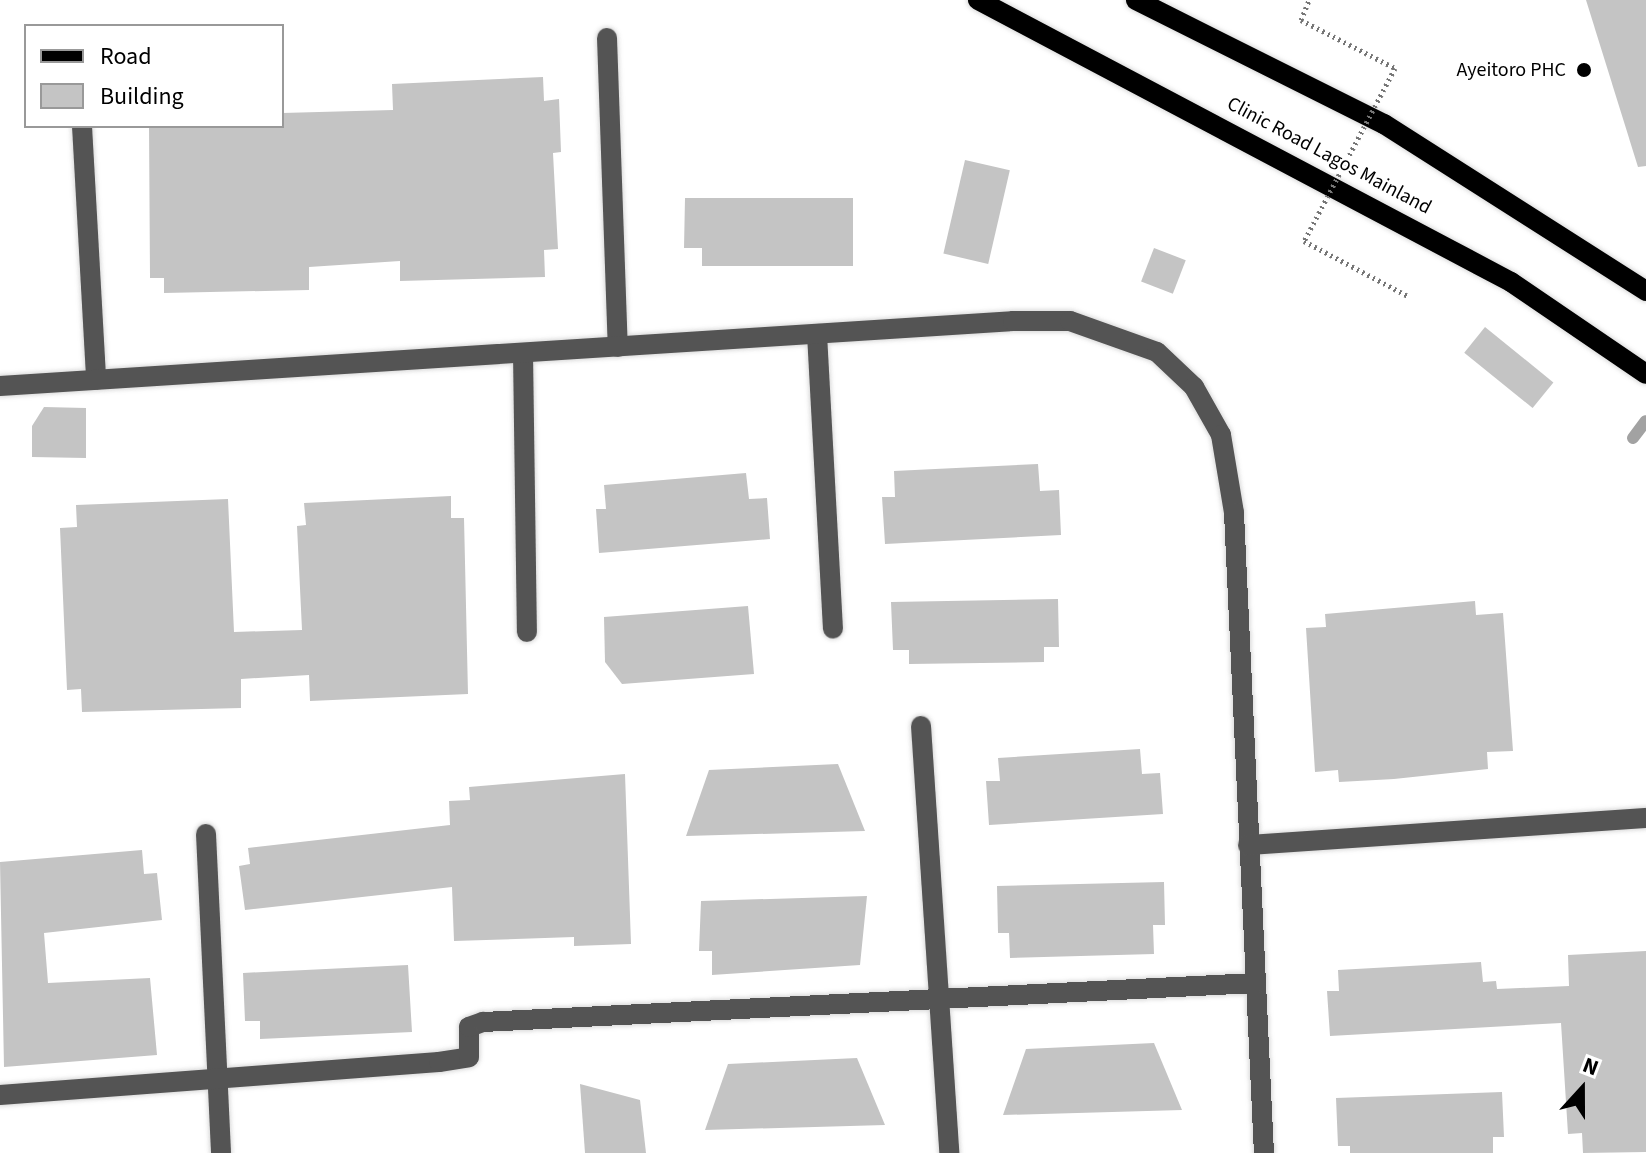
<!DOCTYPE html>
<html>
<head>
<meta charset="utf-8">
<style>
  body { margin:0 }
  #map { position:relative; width:1646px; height:1153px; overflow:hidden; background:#fff; font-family:"Source Sans 3",sans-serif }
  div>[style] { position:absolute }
  .stream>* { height:12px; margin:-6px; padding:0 6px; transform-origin:6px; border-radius:6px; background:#a2a2a2 }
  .building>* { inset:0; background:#c4c4c4; transform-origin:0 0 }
  .path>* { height:5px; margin-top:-2.5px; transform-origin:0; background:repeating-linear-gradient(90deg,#767676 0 2px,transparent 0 6px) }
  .roads { filter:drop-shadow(0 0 2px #dbdbdb) drop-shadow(0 0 2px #dbdbdb) }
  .minor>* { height:20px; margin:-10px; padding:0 10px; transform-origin:10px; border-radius:10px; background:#545454 }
  .major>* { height:20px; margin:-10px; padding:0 10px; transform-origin:10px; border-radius:10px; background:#000 }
  .path-bridge>* { height:5px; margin-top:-2.5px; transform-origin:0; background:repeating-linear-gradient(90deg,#767676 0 2px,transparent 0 6px) }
  .dots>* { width:22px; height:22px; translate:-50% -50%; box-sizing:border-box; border:4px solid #fff; border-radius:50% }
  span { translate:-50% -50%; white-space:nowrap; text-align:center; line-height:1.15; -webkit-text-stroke:8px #fff; paint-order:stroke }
  .poi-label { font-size:20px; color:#000 }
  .right { translate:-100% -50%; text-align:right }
  .street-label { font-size:20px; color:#000 }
  .legend { position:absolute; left:24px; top:24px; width:260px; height:104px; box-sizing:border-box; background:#fff; border:2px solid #999; margin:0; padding:10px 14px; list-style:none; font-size:24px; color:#000 }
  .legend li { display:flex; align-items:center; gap:16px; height:40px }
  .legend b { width:40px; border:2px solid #999 }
  .north { position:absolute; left:1542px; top:1049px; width:80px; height:80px; -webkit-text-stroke:6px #fff; paint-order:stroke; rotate:21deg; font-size:22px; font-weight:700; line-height:32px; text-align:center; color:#000 }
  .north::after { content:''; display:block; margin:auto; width:28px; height:36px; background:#000; clip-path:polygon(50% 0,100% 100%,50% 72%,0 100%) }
</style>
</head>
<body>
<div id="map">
  <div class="stream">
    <i style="left:1633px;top:438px;width:21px;rotate:-53deg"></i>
  </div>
  <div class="building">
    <i style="clip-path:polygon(1586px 0,1646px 0,1646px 166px,1638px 167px)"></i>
    <i style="clip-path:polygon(543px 77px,544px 101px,559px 99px,561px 152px,553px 153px,558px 249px,544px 250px,545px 277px,400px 281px,400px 261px,309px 267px,309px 290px,164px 293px,164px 278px,150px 278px,149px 126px,282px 126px,282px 113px,393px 110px,392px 84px)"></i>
    <i style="left:965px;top:160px;width:46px;height:96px;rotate:13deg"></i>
    <i style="clip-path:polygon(685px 198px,853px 198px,853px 266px,702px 266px,702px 248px,684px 248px)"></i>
    <i style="left:1154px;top:248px;width:34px;height:36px;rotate:21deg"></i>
    <i style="left:1485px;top:327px;width:88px;height:33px;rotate:39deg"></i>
    <i style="clip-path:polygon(44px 407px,86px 408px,86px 458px,32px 457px,32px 426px)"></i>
    <i style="clip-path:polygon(1038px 464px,1040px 491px,1059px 490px,1061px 535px,885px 544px,882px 497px,895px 497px,894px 471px)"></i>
    <i style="clip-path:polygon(746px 473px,749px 499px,767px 498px,770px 539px,599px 553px,596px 509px,606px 509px,604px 485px)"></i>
    <i style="clip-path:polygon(451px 496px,451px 518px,464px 518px,468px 694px,310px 701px,309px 675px,241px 679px,241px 708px,82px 712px,81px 689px,67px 690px,60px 528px,77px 527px,76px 505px,228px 499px,234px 632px,302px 630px,297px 526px,306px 525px,304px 503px)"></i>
    <i style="clip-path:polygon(1058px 599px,1059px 647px,1044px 647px,1044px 662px,909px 664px,909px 650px,893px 650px,891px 602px)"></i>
    <i style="clip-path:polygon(1475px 601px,1476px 615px,1503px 613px,1513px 751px,1487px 752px,1488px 769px,1394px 779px,1339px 782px,1338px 770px,1315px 772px,1306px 628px,1326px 627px,1325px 614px)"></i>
    <i style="clip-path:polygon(748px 606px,754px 674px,622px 684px,605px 662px,604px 617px)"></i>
    <i style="clip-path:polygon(1140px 749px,1142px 774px,1160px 773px,1163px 814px,989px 825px,986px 781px,1000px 781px,998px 758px)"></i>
    <i style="clip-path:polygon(838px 764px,865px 831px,686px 836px,709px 770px)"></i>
    <i style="clip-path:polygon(625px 774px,631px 944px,574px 946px,574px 937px,454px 941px,452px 887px,245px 910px,239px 866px,250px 864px,248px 848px,450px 825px,449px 801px,470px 800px,469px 787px)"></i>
    <i style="clip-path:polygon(142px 850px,144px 874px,157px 873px,162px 920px,44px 933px,48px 983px,150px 978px,157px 1055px,4px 1067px,0 862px)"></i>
    <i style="clip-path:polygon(1164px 882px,1165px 925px,1153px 925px,1154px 954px,1010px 958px,1009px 933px,998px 933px,997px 886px)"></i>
    <i style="clip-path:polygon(867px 896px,860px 965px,712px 975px,712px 951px,699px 951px,701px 901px)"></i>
    <i style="clip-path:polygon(1646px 951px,1646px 1152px,1583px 1153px,1582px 1133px,1568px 1134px,1561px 1023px,1330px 1036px,1327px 991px,1339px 991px,1338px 970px,1481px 962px,1483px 982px,1496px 981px,1497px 989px,1569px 986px,1568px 955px)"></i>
    <i style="clip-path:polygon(408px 965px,412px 1032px,260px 1039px,260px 1021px,245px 1021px,243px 973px)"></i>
    <i style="clip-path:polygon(1154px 1043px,1182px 1110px,1003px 1115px,1026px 1049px)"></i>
    <i style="clip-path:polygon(857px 1058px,885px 1125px,705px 1130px,728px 1064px)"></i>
    <i style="clip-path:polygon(580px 1084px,640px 1100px,646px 1153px,585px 1153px)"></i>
    <i style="clip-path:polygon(1502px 1092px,1504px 1137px,1493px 1137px,1493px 1153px,1350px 1153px,1350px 1146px,1338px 1146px,1336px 1098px)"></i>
  </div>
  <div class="path">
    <i style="left:1301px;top:20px;width:22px;rotate:-68deg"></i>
  </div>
  <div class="roads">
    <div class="minor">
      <i style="left:607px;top:38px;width:309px;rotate:88deg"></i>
      <i style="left:82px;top:126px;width:254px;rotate:86.8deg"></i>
      <i style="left:817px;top:334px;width:295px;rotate:86.9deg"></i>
      <i style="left:523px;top:353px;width:279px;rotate:89.2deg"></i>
      <i style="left:0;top:386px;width:1015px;rotate:-3.67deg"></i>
      <i style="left:1013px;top:321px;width:57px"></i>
      <i style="left:1070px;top:321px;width:92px;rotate:19.6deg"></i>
      <i style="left:1157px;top:352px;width:51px;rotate:43.4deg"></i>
      <i style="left:1194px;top:387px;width:55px;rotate:60.6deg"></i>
      <i style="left:1221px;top:435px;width:79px;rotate:80.5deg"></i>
      <i style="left:1234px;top:513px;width:641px;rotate:87.32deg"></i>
      <i style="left:921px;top:726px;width:428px;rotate:86.2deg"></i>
      <i style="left:206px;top:834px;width:319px;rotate:87.3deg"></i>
      <i style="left:1248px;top:845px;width:399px;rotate:-3.9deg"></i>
      <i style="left:0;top:1095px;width:440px;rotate:-4.3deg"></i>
      <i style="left:439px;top:1062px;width:30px;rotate:-9deg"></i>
      <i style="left:469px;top:1057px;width:30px;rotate:-90deg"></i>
      <i style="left:469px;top:1027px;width:15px;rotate:-20deg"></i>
      <i style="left:483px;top:1022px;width:773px;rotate:-2.89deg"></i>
    </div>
    <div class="major">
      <i style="left:978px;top:0;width:603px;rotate:27.88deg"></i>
      <i style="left:1511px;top:282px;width:163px;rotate:34.3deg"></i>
      <i style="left:1136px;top:0;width:277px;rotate:26.6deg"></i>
      <i style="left:1384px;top:124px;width:311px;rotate:32.5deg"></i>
    </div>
  </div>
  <div class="path-bridge">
    <i style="left:1301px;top:20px;width:106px;rotate:27.1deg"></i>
    <i style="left:1395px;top:68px;width:195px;rotate:117.7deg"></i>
    <i style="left:1304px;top:241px;width:118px;rotate:27.9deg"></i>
  </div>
  <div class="dots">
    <i style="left:1584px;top:70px;background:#000"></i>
  </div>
  <div class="poi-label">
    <span class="right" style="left:1566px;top:70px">Ayeitoro PHC</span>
  </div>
  <div class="street-label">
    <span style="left:1329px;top:156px;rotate:28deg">Clinic Road Lagos Mainland</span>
  </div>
  <ul class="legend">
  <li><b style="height:10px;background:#000"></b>Road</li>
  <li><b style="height:22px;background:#c4c4c4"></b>Building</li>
  </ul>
  <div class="north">N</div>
</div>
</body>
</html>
